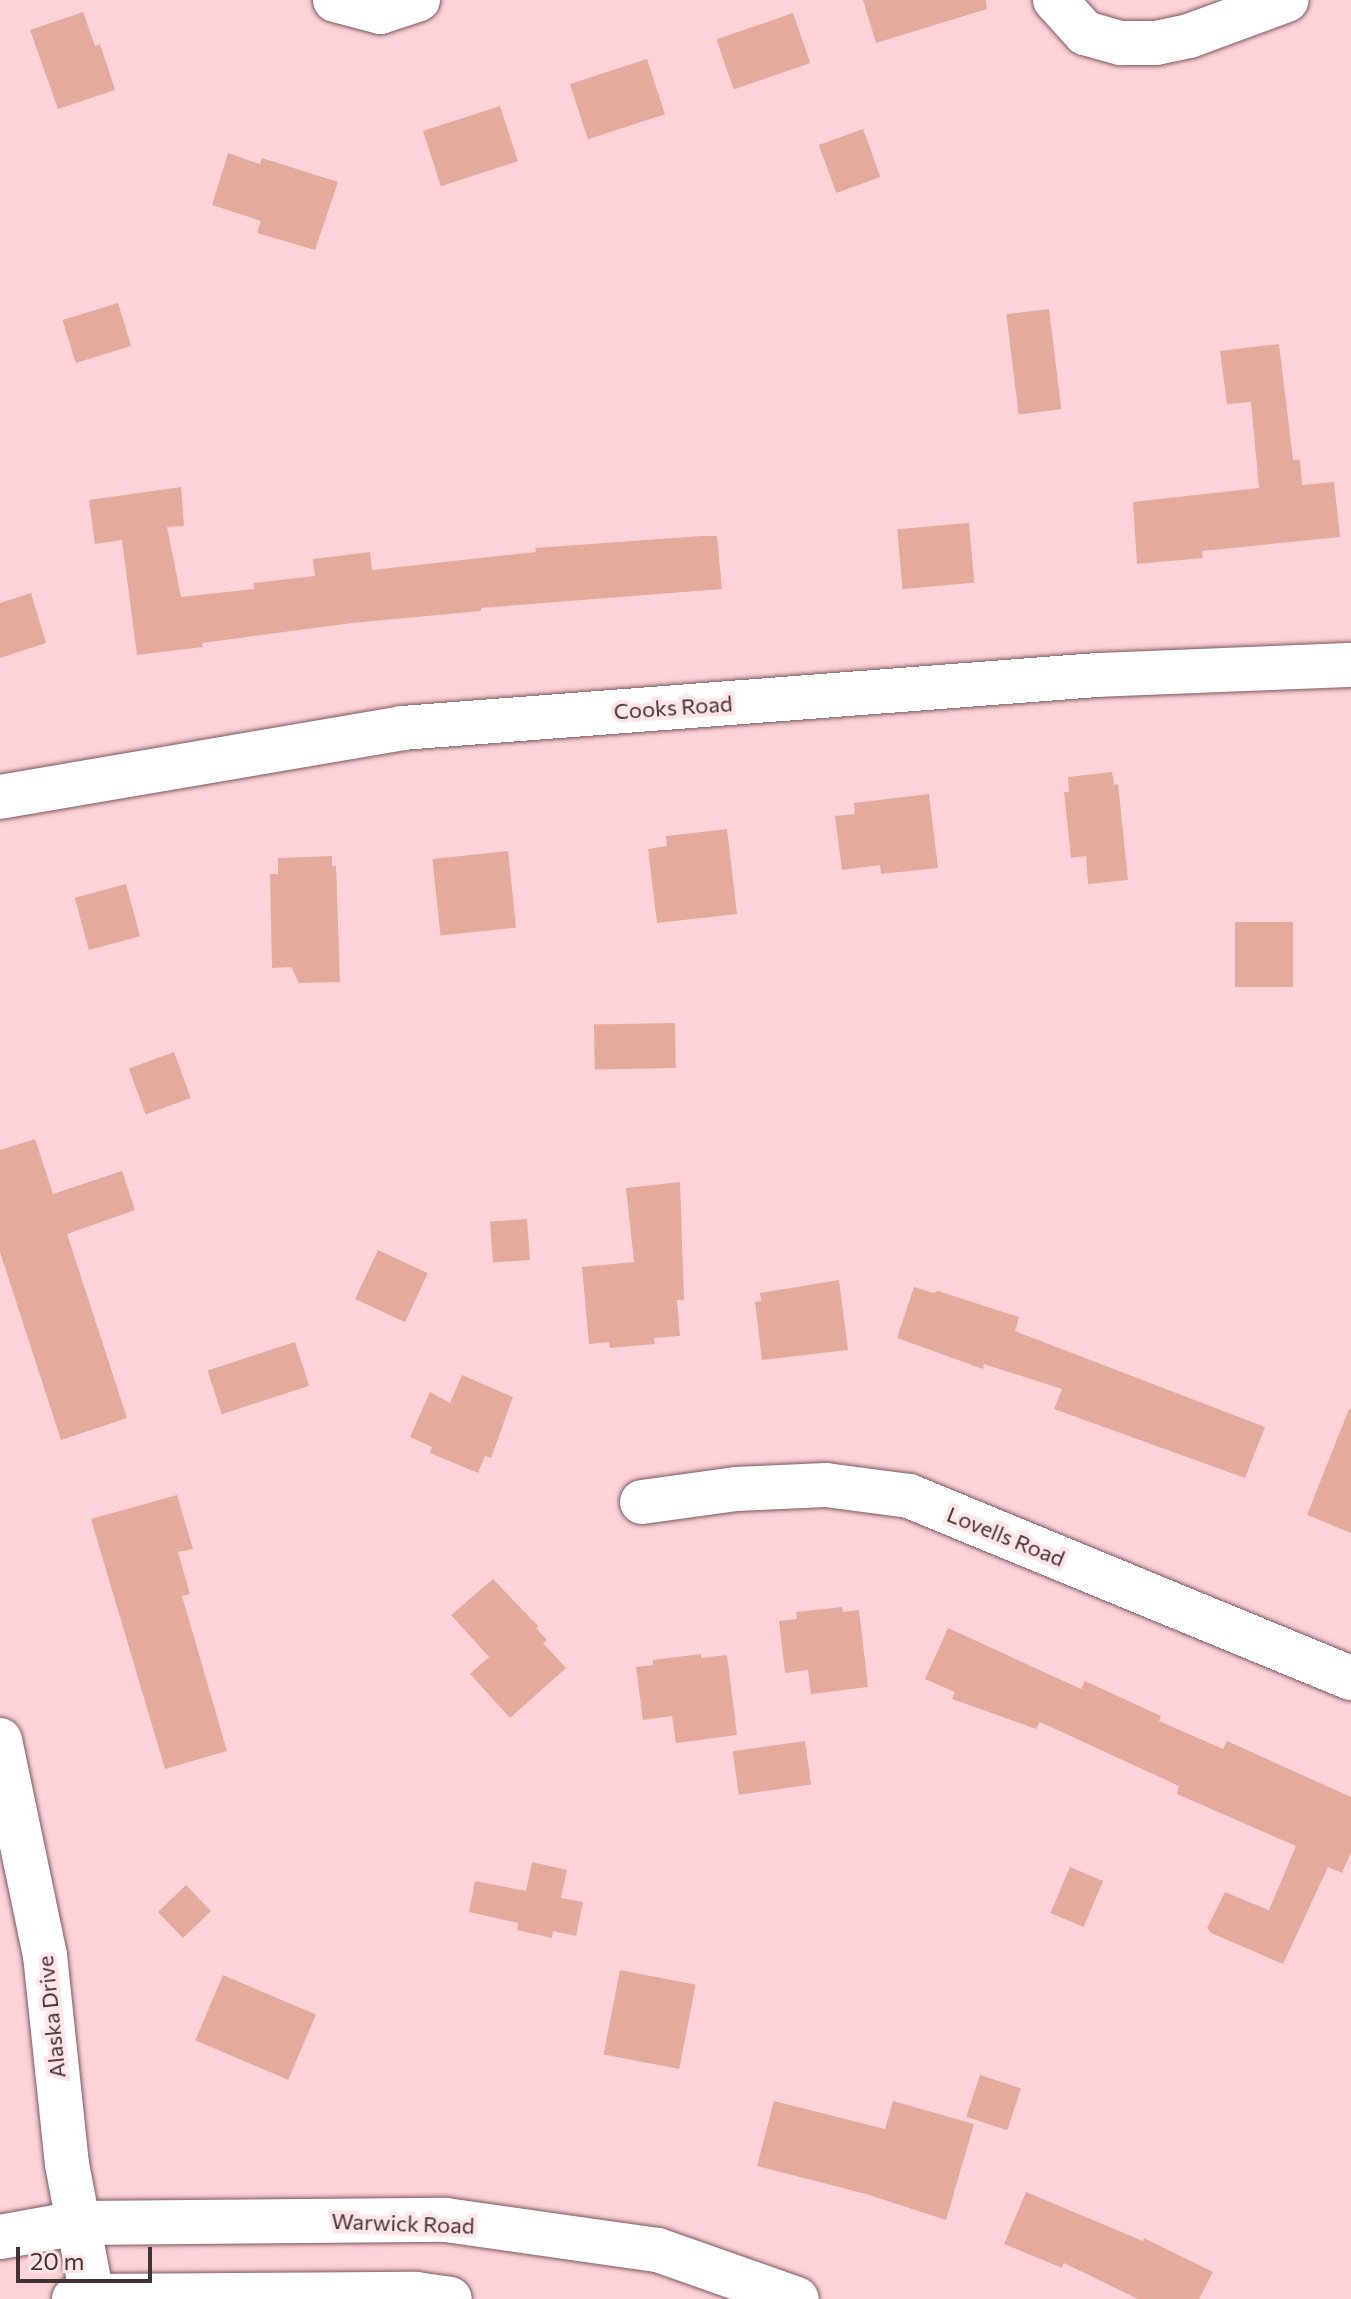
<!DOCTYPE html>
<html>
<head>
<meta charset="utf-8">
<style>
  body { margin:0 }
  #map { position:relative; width:1351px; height:2299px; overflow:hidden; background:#fdd2d8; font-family:Commissioner,sans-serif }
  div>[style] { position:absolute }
  .building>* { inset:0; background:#e4ab9d; transform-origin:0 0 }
  .roads { filter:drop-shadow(0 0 2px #7d595e) drop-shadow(0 0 2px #7d595e) }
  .minor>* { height:44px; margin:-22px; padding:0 22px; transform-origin:22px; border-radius:22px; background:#fff }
  .major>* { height:44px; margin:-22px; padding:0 22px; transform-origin:22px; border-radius:22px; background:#fff }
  span { translate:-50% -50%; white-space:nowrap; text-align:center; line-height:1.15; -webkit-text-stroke:8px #fee5e7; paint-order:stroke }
  .street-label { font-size:22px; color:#423234 }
  .scale { position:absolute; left:16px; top:2247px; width:136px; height:36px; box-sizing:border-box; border:4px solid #423234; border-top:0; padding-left:10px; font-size:24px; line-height:28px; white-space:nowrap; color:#423234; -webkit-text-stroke:6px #fee5e7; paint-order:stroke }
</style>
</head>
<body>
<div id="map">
  <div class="building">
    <i style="clip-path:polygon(863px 0,986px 0,987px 9px,876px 43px)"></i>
    <i style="clip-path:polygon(83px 12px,95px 46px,100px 44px,115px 90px,58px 109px,30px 30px)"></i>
    <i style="left:793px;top:13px;width:53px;height:81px;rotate:71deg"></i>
    <i style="left:647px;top:59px;width:58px;height:81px;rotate:72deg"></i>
    <i style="left:500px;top:106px;width:58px;height:81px;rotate:72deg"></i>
    <i style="left:863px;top:129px;width:51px;height:47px;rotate:70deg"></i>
    <i style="clip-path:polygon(228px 153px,260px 164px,262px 158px,338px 182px,315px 250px,257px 233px,261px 221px,212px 205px)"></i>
    <i style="left:118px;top:303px;width:45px;height:58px;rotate:73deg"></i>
    <i style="left:1049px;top:309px;width:101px;height:43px;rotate:83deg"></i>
    <i style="clip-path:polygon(1279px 344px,1293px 460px,1300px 460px,1302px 485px,1334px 482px,1340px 537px,1202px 551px,1203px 558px,1137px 564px,1133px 502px,1259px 488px,1251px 402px,1227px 404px,1220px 351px)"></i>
    <i style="clip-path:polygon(181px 487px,184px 526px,167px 527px,181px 597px,254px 589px,253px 583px,315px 576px,313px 559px,370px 552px,372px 570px,536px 552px,535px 548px,702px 536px,717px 536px,722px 589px,481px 608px,481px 611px,352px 623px,202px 643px,203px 647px,137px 655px,122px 540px,95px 544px,89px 500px)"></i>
    <i style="left:969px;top:523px;width:60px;height:72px;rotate:85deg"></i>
    <i style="clip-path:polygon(31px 593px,46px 643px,0 658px,0 603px)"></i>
    <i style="clip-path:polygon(1112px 772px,1114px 785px,1118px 784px,1128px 880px,1088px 884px,1086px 856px,1071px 858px,1064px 792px,1069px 792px,1068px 777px)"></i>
    <i style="clip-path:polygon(929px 794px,938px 868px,881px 874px,880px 865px,842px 870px,835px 816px,855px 814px,854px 803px)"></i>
    <i style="clip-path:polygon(727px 829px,737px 914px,657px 923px,648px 849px,667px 846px,666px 836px)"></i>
    <i style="left:508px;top:851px;width:77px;height:76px;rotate:84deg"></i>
    <i style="clip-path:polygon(332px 856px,332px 866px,336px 866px,340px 982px,299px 983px,291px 967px,272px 968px,270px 874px,278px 874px,278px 858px)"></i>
    <i style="left:126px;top:884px;width:54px;height:53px;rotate:75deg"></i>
    <i style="left:1235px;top:922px;width:58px;height:65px"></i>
    <i style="left:675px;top:1023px;width:45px;height:81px;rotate:89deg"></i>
    <i style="left:174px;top:1052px;width:49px;height:48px;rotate:70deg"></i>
    <i style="clip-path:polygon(35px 1139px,53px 1194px,122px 1171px,135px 1210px,67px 1234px,127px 1418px,61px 1440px,0 1252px,0 1150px)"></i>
    <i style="clip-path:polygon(680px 1182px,684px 1300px,677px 1300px,680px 1336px,654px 1338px,655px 1344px,610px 1348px,609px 1342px,589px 1344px,582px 1267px,634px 1262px,626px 1188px)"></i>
    <i style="left:527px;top:1219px;width:41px;height:37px;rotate:86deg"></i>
    <i style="left:378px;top:1250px;width:55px;height:54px;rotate:25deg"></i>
    <i style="clip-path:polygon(839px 1280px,848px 1350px,762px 1360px,755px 1302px,761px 1301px,760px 1293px)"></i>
    <i style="clip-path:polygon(914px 1287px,933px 1293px,938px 1291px,1019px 1317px,1015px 1331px,1265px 1427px,1245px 1478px,1054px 1409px,1062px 1389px,984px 1364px,983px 1369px,897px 1338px)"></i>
    <i style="left:295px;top:1342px;width:46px;height:92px;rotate:72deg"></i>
    <i style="clip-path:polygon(462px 1375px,513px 1397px,491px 1458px,485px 1456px,478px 1473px,430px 1453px,432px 1447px,410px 1437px,430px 1392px,450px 1403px)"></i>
    <i style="clip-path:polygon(1349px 1409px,1351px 1410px,1351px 1533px,1307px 1515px)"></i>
    <i style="clip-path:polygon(177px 1495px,193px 1549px,178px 1552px,190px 1594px,182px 1596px,227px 1751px,165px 1769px,91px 1519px)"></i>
    <i style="clip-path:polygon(493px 1579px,538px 1626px,536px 1628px,547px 1640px,543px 1643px,566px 1668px,510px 1718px,470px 1674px,489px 1657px,451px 1615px)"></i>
    <i style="clip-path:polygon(842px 1607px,843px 1612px,859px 1610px,868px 1687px,811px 1694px,808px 1670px,785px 1673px,779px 1621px,797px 1619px,796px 1612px)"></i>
    <i style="clip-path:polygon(948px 1628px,1081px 1689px,1085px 1681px,1161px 1716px,1159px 1721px,1223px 1749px,1227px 1741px,1351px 1797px,1351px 1852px,1342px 1873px,1328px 1867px,1283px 1964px,1211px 1933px,1207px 1928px,1225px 1892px,1278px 1914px,1269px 1910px,1296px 1846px,1177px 1794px,1179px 1786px,1040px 1722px,1036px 1729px,952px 1699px,955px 1692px,925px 1679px)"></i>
    <i style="clip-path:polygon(701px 1654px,701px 1658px,727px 1655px,737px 1735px,676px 1743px,672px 1716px,643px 1720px,636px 1667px,653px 1665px,653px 1660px)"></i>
    <i style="left:805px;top:1741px;width:44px;height:73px;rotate:82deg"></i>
    <i style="clip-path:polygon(532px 1862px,567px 1870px,561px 1898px,583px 1902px,576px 1936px,553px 1931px,552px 1938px,517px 1930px,518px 1923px,469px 1912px,475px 1881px,526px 1891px)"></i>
    <i style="left:1070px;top:1867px;width:36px;height:50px;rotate:23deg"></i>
    <i style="left:186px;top:1885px;width:36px;height:39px;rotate:46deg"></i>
    <i style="left:620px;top:1970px;width:77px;height:86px;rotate:11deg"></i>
    <i style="left:223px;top:1975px;width:101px;height:71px;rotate:23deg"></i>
    <i style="left:980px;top:2075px;width:43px;height:44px;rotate:18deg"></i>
    <i style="clip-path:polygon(774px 2101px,885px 2129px,893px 2101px,974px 2124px,946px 2220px,866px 2194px,757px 2166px)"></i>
    <i style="clip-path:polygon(1026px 2192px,1143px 2241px,1144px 2238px,1213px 2272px,1199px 2299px,1138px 2299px,1064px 2263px,1062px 2268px,1004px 2244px)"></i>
  </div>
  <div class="roads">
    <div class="minor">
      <i style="left:335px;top:0;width:47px;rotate:14.9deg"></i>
      <i style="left:380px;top:12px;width:40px;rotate:-18deg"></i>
      <i style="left:1055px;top:0;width:45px;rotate:47.7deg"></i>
      <i style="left:1085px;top:33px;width:37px;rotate:16deg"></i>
      <i style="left:1121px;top:43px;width:35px"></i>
      <i style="left:1156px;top:43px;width:34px;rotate:-12deg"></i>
      <i style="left:1189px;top:36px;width:104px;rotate:-20.2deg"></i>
      <i style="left:0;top:797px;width:408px;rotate:-9.7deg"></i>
      <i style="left:402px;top:728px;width:697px;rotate:-4.36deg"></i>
      <i style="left:1097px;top:675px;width:254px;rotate:-2.3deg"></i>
      <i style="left:642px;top:1502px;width:95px;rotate:-7.9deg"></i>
      <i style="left:736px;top:1489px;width:90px;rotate:-2.5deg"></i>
      <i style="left:826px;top:1485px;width:84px;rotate:7.5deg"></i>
      <i style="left:909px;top:1496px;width:478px;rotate:22.4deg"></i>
      <i style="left:0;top:1740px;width:220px;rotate:78.2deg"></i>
      <i style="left:45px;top:1955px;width:210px;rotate:84deg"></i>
      <i style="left:67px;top:2164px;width:134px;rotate:79.3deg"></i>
    </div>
    <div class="major">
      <i style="left:0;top:2237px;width:79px;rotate:-10.2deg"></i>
      <i style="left:78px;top:2223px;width:368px;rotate:-0.5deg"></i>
      <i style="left:446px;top:2220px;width:214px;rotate:8.1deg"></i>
      <i style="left:658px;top:2250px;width:147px;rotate:19.4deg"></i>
      <i style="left:74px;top:2299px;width:18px;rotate:-9deg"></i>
      <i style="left:92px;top:2296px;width:324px;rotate:-0.4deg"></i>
      <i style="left:416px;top:2294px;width:34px;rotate:8deg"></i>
    </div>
  </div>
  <div class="street-label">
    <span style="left:673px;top:707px;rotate:-4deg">Cooks Road</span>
    <span style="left:1006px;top:1536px;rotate:22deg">Lovells Road</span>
    <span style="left:51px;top:2017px;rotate:-96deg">Alaska Drive</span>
    <span style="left:403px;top:2223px;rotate:2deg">Warwick Road</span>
  </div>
  <div class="scale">20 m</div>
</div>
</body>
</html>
